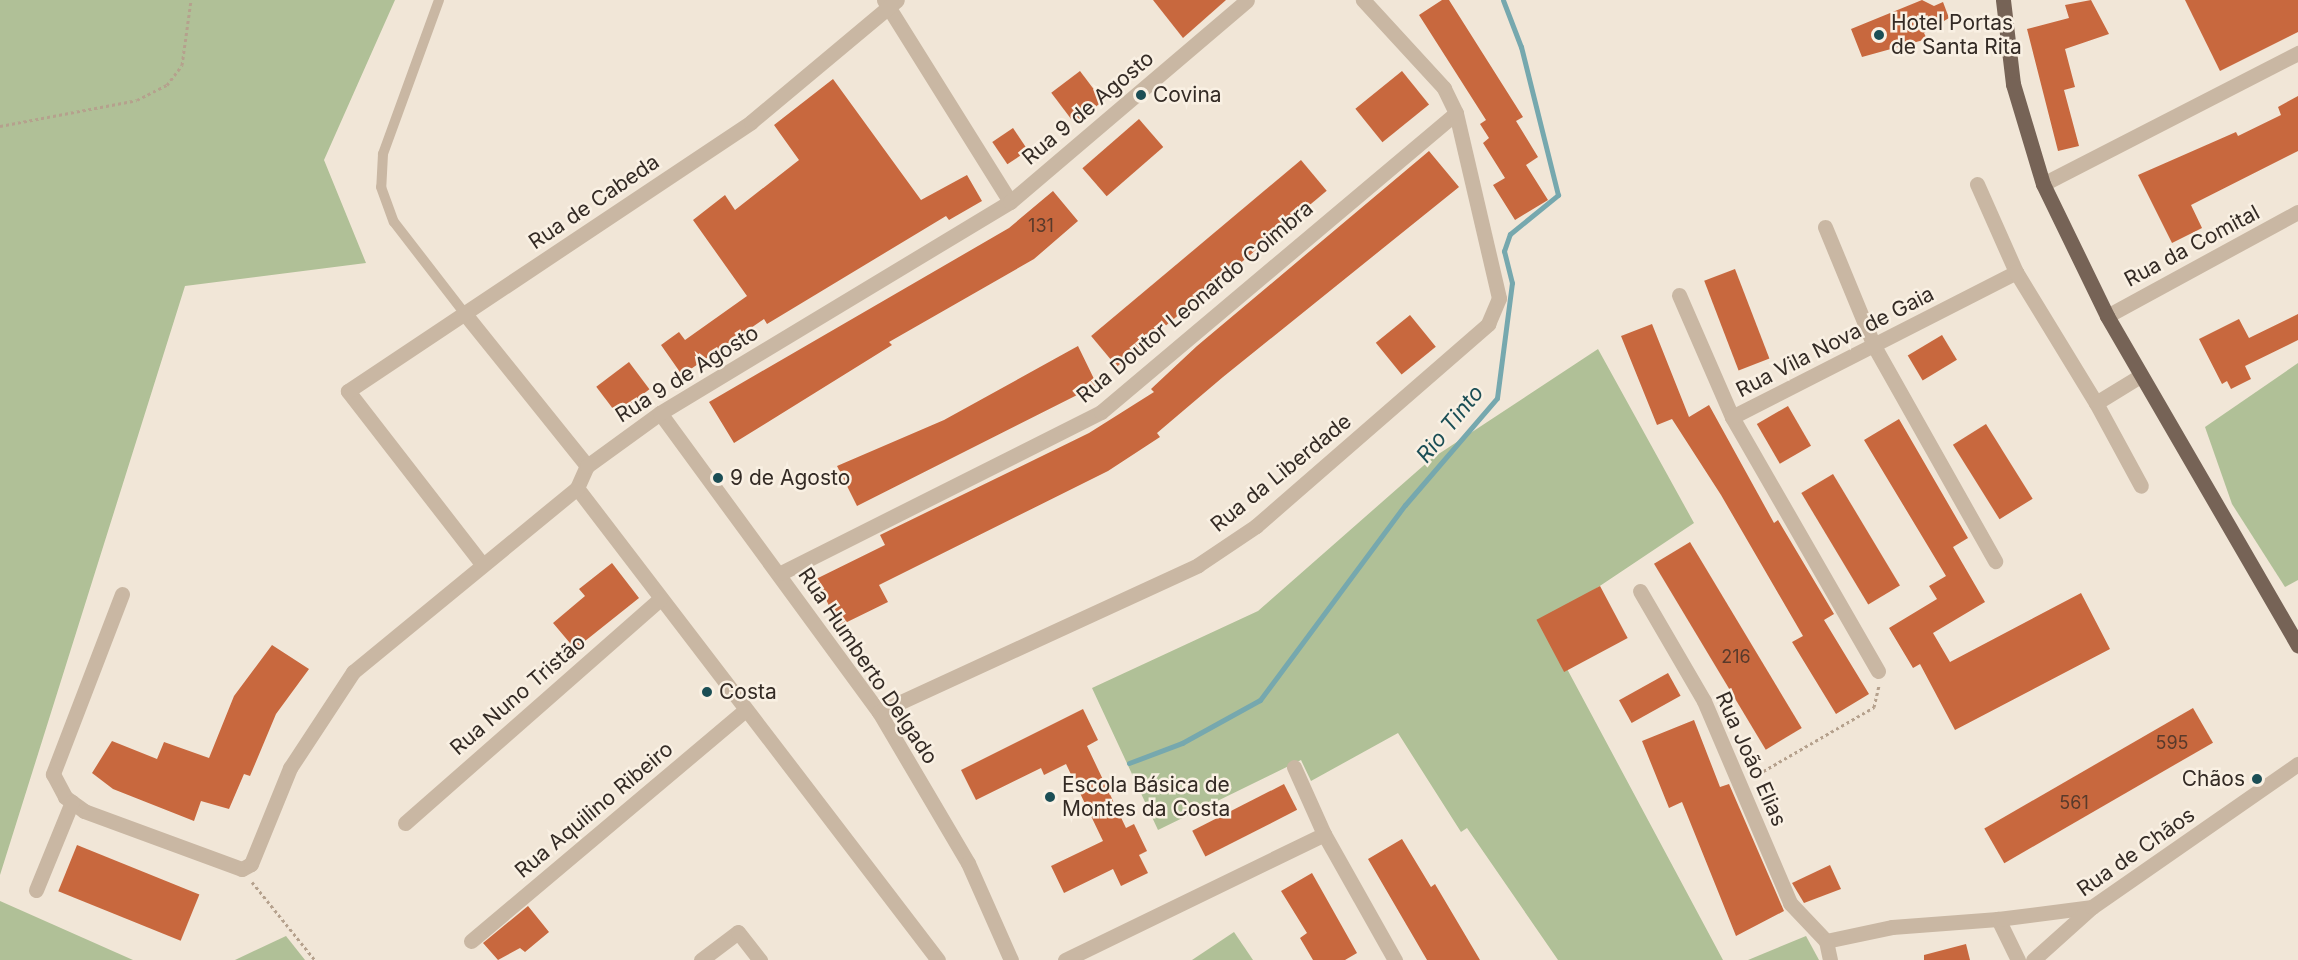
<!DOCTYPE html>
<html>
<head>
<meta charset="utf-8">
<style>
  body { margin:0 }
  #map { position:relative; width:2298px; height:960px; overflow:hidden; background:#f1e6d7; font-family:Inter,sans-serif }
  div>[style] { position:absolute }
  .green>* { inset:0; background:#b0c097 }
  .stream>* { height:5px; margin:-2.5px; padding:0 2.5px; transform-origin:2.5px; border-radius:2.5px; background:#76a8ae }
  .building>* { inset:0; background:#c8683e; transform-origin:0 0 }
  .path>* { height:3px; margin-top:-1.5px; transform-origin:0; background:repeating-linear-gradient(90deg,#b5a18d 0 3px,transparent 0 6px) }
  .service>* { height:10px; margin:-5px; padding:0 5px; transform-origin:5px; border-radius:5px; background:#c9b7a3 }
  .minor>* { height:15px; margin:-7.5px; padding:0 7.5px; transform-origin:7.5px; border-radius:7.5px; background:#c9b7a3 }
  .primary>* { height:15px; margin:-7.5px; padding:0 7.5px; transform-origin:7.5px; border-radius:7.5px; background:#766356 }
  .dots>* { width:16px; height:16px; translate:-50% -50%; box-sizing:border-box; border:3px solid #f9f0e3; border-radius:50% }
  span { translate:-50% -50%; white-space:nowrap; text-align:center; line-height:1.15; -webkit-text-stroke:5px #f9f0e3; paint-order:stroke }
  .number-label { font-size:18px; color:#593a2b }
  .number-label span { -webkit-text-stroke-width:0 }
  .poi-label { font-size:21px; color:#342b25 }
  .left { translate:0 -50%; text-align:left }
  .right { translate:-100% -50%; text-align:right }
  .street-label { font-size:21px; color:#342b25 }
  .water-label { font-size:22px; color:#1b4e55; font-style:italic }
</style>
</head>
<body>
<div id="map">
  <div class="green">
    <i style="clip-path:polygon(0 0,395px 0,324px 160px,366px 263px,185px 286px,0 875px)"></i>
    <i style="clip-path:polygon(1598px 349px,1694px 523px,1543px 624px,1723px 960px,1558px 960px,1467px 828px,1461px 832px,1398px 733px,1311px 781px,1301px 760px,1158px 830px,1092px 688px,1258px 611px,1431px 459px)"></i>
    <i style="clip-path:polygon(2298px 363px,2298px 580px,2285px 587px,2232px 504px,2205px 427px)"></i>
    <i style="clip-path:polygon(0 901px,133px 960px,0 960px)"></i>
    <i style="clip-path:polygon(1234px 932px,1253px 960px,1192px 960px)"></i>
    <i style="clip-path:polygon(286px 936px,305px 960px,235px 960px)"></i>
    <i style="clip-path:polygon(1806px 936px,1819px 960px,1748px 960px)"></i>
  </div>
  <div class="stream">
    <i style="left:1129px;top:763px;width:57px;rotate:-20.7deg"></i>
    <i style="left:1182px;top:743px;width:89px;rotate:-28.9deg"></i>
    <i style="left:1260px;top:700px;width:243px;rotate:-53.4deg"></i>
    <i style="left:1405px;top:505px;width:141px;rotate:-49.3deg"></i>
    <i style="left:1497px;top:398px;width:116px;rotate:-82.6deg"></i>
    <i style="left:1512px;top:283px;width:33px;rotate:-104deg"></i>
    <i style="left:1504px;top:251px;width:18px;rotate:-71deg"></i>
    <i style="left:1510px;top:234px;width:62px;rotate:-39.1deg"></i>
    <i style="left:1558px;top:195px;width:153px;rotate:-104deg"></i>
    <i style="left:1521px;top:47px;width:50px;rotate:-111deg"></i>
  </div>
  <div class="building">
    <i style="clip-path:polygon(1153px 0,1226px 0,1183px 38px)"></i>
    <i style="clip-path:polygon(1442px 0,1449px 0,1523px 117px,1516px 121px,1538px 157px,1526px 165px,1548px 200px,1515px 220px,1493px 185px,1505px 178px,1483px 143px,1489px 138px,1480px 124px,1486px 120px,1419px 15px)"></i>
    <i style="clip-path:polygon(1922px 0,1934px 6px,1943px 2px,1949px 18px,1924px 33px,1927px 39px,1862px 57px,1851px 29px)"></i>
    <i style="clip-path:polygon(2091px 0,2109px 34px,2065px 49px,2075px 87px,2064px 90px,2079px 146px,2058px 151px,2027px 29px,2069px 18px,2065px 5px)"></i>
    <i style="clip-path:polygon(2185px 0,2298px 0,2298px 32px,2220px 71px)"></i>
    <i style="left:1080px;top:71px;width:38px;height:36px;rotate:53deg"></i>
    <i style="left:1402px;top:71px;width:43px;height:60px;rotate:51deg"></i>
    <i style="clip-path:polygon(833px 79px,921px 200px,967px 175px,982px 201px,949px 220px,946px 216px,767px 324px,764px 319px,682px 375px,661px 345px,679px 332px,685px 340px,747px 296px,693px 220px,725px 195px,735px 210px,799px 160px,774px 125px)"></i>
    <i style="clip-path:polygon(2298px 96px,2298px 151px,2191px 205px,2202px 228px,2172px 243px,2138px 175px,2236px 132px,2238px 136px,2281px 115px,2278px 107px)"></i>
    <i style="left:1139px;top:119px;width:37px;height:75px;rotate:49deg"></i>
    <i style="left:1013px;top:128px;width:27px;height:25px;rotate:56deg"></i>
    <i style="clip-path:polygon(1429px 151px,1459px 187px,1223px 377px,1157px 433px,1160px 437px,1108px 471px,879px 585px,888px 602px,839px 626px,816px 579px,885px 545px,880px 535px,1089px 433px,1154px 392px,1151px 389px,1197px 346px)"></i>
    <i style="left:1301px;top:160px;width:40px;height:274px;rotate:50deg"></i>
    <i style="clip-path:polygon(1053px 191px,1078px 221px,1034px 259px,889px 342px,892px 345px,734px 443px,709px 402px,1009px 228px)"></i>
    <i style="left:1735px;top:269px;width:96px;height:33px;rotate:69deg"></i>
    <i style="clip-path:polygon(2298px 314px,2298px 340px,2245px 366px,2251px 379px,2231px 389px,2227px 381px,2222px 384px,2199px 339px,2239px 319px,2249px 338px)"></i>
    <i style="left:1410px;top:315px;width:41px;height:44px;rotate:51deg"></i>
    <i style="clip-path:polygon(1652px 324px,1689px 417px,1709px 405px,1774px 523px,1778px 520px,1834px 614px,1824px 620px,1869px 694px,1836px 714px,1792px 642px,1803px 636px,1721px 495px,1672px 419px,1657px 425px,1621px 336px)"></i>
    <i style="left:1942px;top:335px;width:29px;height:40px;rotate:59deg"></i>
    <i style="clip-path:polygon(1078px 346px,1097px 385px,857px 506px,837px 466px,944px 420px)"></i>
    <i style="left:629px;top:362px;width:34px;height:41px;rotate:53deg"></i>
    <i style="left:1788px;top:406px;width:46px;height:36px;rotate:60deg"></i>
    <i style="clip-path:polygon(1899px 419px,1968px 538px,1953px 547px,1985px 602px,1933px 633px,1950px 662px,2081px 593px,2110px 649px,1955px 730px,1920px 664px,1913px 668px,1889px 628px,1937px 599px,1929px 586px,1946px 576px,1864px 440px)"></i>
    <i style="left:1986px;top:424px;width:88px;height:39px;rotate:58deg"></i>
    <i style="left:1833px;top:474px;width:130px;height:37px;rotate:59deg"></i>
    <i style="left:1690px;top:542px;width:217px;height:42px;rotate:59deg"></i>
    <i style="clip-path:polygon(612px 563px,639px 598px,575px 649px,553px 623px,585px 596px,579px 589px)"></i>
    <i style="left:1600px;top:586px;width:59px;height:72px;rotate:62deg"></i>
    <i style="clip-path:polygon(272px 645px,309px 669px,276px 714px,250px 776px,244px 774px,229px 809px,201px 801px,194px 821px,113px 789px,92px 773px,112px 741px,157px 759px,164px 742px,209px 758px,234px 696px)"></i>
    <i style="left:1668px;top:673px;width:26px;height:56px;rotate:61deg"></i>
    <i style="left:2193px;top:708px;width:40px;height:241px;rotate:60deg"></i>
    <i style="clip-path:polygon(1083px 709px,1098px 740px,1087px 746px,1126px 828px,1134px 824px,1147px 851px,1139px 855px,1148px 873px,1121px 886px,1113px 869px,1064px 893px,1051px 866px,1103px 841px,1066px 764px,1044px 775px,1041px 768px,976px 800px,961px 770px)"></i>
    <i style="clip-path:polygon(1694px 720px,1720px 787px,1729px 784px,1784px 911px,1736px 936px,1682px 802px,1669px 808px,1642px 741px)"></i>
    <i style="left:1284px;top:784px;width:29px;height:103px;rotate:63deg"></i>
    <i style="clip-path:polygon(1402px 839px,1431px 887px,1435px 884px,1480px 960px,1427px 960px,1368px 859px)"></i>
    <i style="left:77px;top:845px;width:132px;height:50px;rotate:22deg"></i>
    <i style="clip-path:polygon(1830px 865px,1841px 889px,1804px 903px,1792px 883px)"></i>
    <i style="clip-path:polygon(1312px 873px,1357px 953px,1345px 960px,1313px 960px,1300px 938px,1307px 933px,1281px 891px)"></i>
    <i style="clip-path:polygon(528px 906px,549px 932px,525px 952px,520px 948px,498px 960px,483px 943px)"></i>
    <i style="clip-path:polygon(1966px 944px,1970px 960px,1924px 960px,1924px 955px)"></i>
  </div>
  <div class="path">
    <i style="left:0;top:126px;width:139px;rotate:-10.7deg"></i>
    <i style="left:137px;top:100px;width:34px;rotate:-27deg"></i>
    <i style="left:167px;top:85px;width:25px;rotate:-53deg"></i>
    <i style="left:182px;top:65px;width:66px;rotate:-82.1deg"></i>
    <i style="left:1753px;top:777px;width:140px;rotate:-30deg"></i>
    <i style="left:1874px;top:707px;width:22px;rotate:-77deg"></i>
    <i style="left:252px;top:882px;width:100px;rotate:51.1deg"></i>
  </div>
  <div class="service">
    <i style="left:439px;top:0;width:164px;rotate:110deg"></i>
    <i style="left:383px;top:154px;width:33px;rotate:93deg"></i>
    <i style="left:381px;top:187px;width:37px;rotate:70deg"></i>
    <i style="left:394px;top:222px;width:116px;rotate:52.3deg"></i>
  </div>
  <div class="minor">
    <i style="left:884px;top:0;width:238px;rotate:58deg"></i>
    <i style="left:1977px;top:184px;width:96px;rotate:66.1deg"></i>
    <i style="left:2043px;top:184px;width:287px;rotate:-27.2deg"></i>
    <i style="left:1825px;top:227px;width:129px;rotate:67.6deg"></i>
    <i style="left:1874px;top:346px;width:247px;rotate:60.6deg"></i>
    <i style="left:1679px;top:295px;width:133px;rotate:66.5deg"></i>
    <i style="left:465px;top:314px;width:195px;rotate:51.2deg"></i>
    <i style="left:2107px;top:316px;width:217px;rotate:-28.6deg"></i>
    <i style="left:2096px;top:403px;width:94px;rotate:61.5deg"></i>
    <i style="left:660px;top:413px;width:371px;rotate:53.8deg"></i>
    <i style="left:879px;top:712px;width:175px;rotate:59.5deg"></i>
    <i style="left:968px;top:863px;width:106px;rotate:66.1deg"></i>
    <i style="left:577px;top:488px;width:594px;rotate:52.59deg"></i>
    <i style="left:482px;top:564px;width:219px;rotate:-127.8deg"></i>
    <i style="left:348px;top:391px;width:485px;rotate:-33.7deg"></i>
    <i style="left:751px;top:122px;width:190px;rotate:-39.9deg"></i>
    <i style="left:781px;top:573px;width:358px;rotate:-26.7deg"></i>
    <i style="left:1101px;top:412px;width:464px;rotate:-40.1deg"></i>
    <i style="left:1640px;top:591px;width:127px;rotate:59.8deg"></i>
    <i style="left:1704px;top:701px;width:220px;rotate:66.9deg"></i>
    <i style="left:1790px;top:903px;width:52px;rotate:46.5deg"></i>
    <i style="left:122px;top:594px;width:193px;rotate:111deg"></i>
    <i style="left:53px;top:774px;width:26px;rotate:62deg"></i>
    <i style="left:65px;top:797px;width:24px;rotate:36deg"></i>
    <i style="left:84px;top:811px;width:168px;rotate:20.2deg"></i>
    <i style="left:242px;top:869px;width:10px;rotate:-29deg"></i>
    <i style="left:251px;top:864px;width:104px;rotate:-67.9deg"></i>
    <i style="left:290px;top:768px;width:115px;rotate:-56.7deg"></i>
    <i style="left:353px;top:672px;width:290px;rotate:-39.4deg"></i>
    <i style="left:577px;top:488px;width:24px;rotate:-66deg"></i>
    <i style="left:587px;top:466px;width:90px;rotate:-36deg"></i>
    <i style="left:660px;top:413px;width:409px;rotate:-31.1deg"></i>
    <i style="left:1010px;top:202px;width:311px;rotate:-40.4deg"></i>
    <i style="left:1878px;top:671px;width:293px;rotate:-119.9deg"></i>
    <i style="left:1732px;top:417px;width:319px;rotate:-27deg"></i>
    <i style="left:2016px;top:272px;width:153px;rotate:58.6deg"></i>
    <i style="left:2096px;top:403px;width:52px;rotate:-31.5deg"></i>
    <i style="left:879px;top:712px;width:351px;rotate:-24.7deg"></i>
    <i style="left:1198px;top:565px;width:70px;rotate:-33.9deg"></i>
    <i style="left:1256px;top:526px;width:308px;rotate:-41deg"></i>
    <i style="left:1488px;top:324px;width:28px;rotate:-67deg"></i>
    <i style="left:1499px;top:298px;width:190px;rotate:-103.1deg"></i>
    <i style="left:1456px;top:113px;width:28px;rotate:-116deg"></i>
    <i style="left:1444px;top:88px;width:120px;rotate:-132.6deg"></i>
    <i style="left:1294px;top:767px;width:73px;rotate:65.9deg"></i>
    <i style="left:1324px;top:834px;width:145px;rotate:60.6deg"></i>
    <i style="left:405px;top:823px;width:339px;rotate:-41.3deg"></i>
    <i style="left:36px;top:890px;width:95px;rotate:-67.8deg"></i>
    <i style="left:471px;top:941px;width:357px;rotate:-40.1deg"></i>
    <i style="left:1826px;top:941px;width:67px;rotate:-12deg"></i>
    <i style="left:1892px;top:927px;width:106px;rotate:-4.3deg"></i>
    <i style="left:1826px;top:941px;width:19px;rotate:78deg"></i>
    <i style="left:701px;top:960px;width:46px;rotate:-37.1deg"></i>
    <i style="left:738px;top:932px;width:36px;rotate:52deg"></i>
    <i style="left:1065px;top:960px;width:288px;rotate:-25.9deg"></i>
    <i style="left:2018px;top:960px;width:46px;rotate:-116deg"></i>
    <i style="left:1998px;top:919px;width:95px;rotate:-7.3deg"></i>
    <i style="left:2033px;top:960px;width:79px;rotate:-41.9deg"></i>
    <i style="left:2092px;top:907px;width:251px;rotate:-34.8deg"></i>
  </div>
  <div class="primary">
    <i style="left:2003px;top:0;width:85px;rotate:83.2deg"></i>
    <i style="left:2013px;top:84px;width:104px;rotate:73.3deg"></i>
    <i style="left:2043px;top:184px;width:147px;rotate:64.1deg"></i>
    <i style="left:2107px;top:316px;width:381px;rotate:59.9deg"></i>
  </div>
  <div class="dots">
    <i style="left:1879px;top:35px;background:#1b4e55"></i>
    <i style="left:1141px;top:95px;background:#1b4e55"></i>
    <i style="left:718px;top:478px;background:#1b4e55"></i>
    <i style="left:707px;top:692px;background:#1b4e55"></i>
    <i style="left:2257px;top:779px;background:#1b4e55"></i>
    <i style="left:1050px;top:797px;background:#1b4e55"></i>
  </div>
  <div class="number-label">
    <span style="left:1041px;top:226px">131</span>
    <span style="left:1736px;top:657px">216</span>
    <span style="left:2172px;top:743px">595</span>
    <span style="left:2074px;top:803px">561</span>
  </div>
  <div class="poi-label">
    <span class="left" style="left:1891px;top:35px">Hotel Portas<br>de Santa Rita</span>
    <span class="left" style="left:1153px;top:95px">Covina</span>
    <span class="left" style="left:730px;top:478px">9 de Agosto</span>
    <span class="left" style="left:719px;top:692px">Costa</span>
    <span class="right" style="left:2245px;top:779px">Chãos</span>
    <span class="left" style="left:1062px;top:797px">Escola Básica de<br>Montes da Costa</span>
  </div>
  <div class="street-label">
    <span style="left:1088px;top:108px;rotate:-40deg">Rua 9 de Agosto</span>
    <span style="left:594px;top:202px;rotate:-34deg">Rua de Cabeda</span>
    <span style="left:2192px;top:246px;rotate:-28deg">Rua da Comital</span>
    <span style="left:1195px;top:302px;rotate:-40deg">Rua Doutor Leonardo Coimbra</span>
    <span style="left:1835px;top:342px;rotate:-27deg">Rua Vila Nova de Gaia</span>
    <span style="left:687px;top:374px;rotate:-32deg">Rua 9 de Agosto</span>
    <span style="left:1281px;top:473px;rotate:-39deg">Rua da Liberdade</span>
    <span style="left:868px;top:666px;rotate:56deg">Rua Humberto Delgado</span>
    <span style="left:518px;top:695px;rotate:-41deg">Rua Nuno Tristão</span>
    <span style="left:1751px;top:759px;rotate:66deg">Rua João Elias</span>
    <span style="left:594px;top:810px;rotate:-40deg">Rua Aquilino Ribeiro</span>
    <span style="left:2136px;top:852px;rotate:-35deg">Rua de Chãos</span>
  </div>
  <div class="water-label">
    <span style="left:1450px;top:424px;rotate:-51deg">Rio Tinto</span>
  </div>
</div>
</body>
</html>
